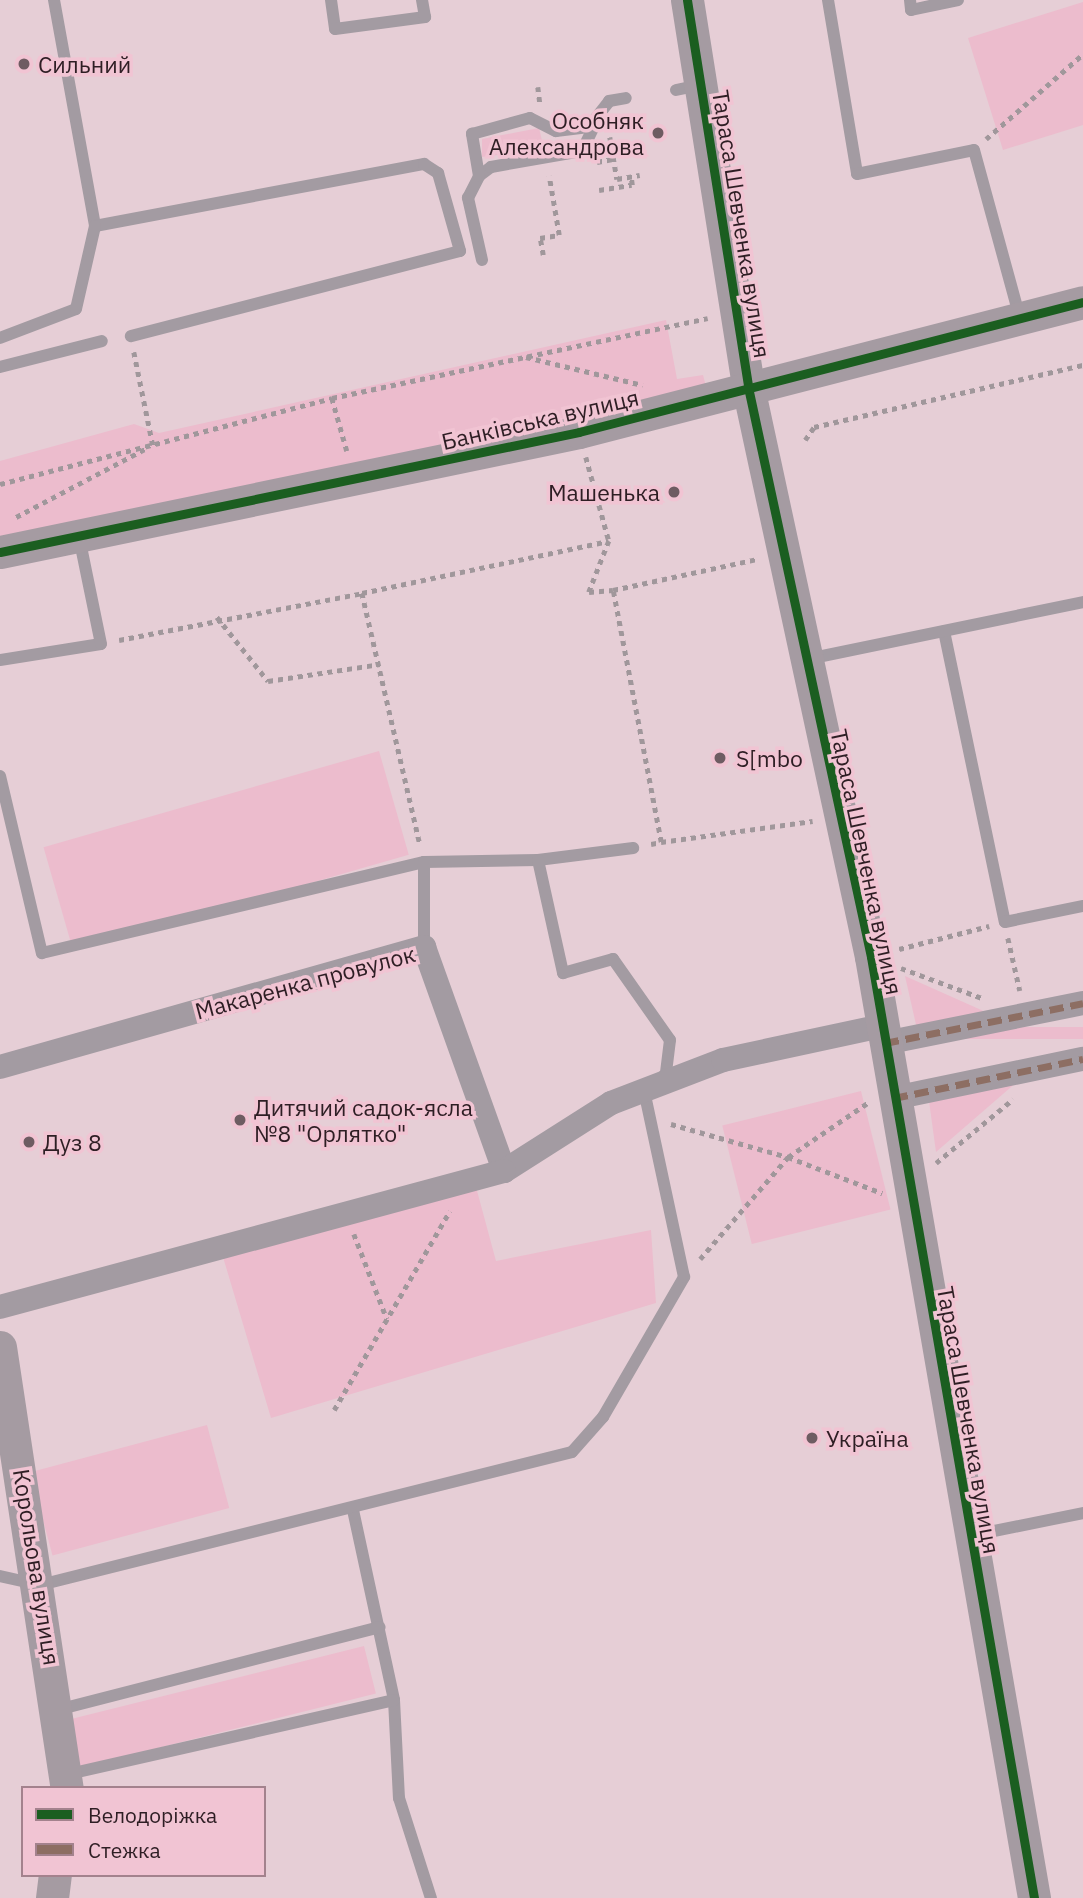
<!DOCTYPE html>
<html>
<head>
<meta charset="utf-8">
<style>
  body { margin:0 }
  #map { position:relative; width:1083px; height:1898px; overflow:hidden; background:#e6ced6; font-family:"IBM Plex Sans",sans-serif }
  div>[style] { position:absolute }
  .green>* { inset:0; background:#ecbccd; transform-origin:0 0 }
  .path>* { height:4.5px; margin-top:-2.25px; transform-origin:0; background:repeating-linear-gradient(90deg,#a0979b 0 5px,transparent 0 10px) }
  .lane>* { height:12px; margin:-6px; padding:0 6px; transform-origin:6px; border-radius:6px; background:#a39ba2 }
  .street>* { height:24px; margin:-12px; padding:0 12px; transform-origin:12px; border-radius:12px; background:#a39ba2 }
  .secondary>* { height:33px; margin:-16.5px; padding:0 16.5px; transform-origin:16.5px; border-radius:16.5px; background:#a59ba2 }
  .quiet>* { height:7px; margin-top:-3.5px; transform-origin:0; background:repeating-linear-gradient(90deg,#8d6e63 0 14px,transparent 0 21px) }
  .cycleway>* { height:9px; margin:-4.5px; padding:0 4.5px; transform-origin:4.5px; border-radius:4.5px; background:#1b5e20 }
  .dots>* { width:19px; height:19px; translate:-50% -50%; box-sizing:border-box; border:4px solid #f1c4d3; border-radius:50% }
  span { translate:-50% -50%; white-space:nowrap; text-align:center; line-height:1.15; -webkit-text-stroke:7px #f1c4d3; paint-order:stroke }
  .poi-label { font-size:23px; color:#2e1e24 }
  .left { translate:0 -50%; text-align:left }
  .right { translate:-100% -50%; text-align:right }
  .street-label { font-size:23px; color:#2e1e24 }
  .legend { position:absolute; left:21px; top:1786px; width:245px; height:91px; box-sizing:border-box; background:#f1c4d3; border:2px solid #a3828d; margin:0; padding:9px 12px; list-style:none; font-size:21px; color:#2e1e24 }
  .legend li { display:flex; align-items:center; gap:14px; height:35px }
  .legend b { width:35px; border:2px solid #a3828d }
</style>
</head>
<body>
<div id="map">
  <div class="green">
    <i style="clip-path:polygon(1083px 2px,1083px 125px,1003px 150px,968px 38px)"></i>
    <i style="clip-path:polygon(539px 128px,544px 149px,482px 157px,482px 139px)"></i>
    <i style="clip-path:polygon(666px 320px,677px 379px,703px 375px,707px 390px,0 537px,0 461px,134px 424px,159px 433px)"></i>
    <i style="left:379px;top:751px;width:108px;height:349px;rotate:74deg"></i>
    <i style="clip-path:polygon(905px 976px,988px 1013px,917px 1029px)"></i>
    <i style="left:1083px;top:1027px;width:12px;height:139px;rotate:90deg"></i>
    <i style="clip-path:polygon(1018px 1081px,936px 1152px,929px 1101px)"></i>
    <i style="left:861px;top:1091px;width:122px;height:143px;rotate:76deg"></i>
    <i style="clip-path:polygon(476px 1187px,496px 1261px,651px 1230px,656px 1303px,271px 1418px,223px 1257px)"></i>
    <i style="left:207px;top:1425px;width:86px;height:183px;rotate:75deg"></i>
    <i style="left:364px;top:1646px;width:49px;height:307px;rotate:76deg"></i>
  </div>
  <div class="path">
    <i style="left:538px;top:87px;width:17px;rotate:83deg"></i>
    <i style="left:610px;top:137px;width:43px;rotate:80.5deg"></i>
    <i style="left:617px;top:179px;width:23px;rotate:-10deg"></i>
    <i style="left:986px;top:139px;width:129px;rotate:-41.2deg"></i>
    <i style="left:597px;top:162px;width:16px;rotate:-11deg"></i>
    <i style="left:599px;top:190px;width:33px;rotate:-9deg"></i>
    <i style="left:632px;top:185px;width:8px;rotate:-97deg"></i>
    <i style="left:543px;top:255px;width:17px;rotate:-100deg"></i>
    <i style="left:540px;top:238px;width:19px;rotate:-9deg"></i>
    <i style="left:559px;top:235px;width:60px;rotate:-99.6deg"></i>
    <i style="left:134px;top:352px;width:95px;rotate:78.5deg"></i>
    <i style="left:526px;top:357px;width:120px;rotate:13.5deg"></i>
    <i style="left:332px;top:398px;width:55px;rotate:74.2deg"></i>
    <i style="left:805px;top:440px;width:16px;rotate:-55deg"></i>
    <i style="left:814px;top:427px;width:276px;rotate:-13deg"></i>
    <i style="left:586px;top:457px;width:87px;rotate:74.7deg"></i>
    <i style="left:0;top:484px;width:343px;rotate:-14.5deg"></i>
    <i style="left:332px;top:398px;width:384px;rotate:-12deg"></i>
    <i style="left:16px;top:517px;width:146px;rotate:-27.8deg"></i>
    <i style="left:362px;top:593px;width:252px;rotate:-11.9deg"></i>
    <i style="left:609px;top:541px;width:55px;rotate:111.4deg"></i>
    <i style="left:589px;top:592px;width:24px;rotate:-5deg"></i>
    <i style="left:217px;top:617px;width:82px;rotate:51.4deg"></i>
    <i style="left:268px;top:681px;width:113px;rotate:-8.6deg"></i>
    <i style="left:119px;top:640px;width:248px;rotate:-10.9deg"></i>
    <i style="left:362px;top:593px;width:258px;rotate:77deg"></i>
    <i style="left:661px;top:842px;width:153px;rotate:-7.9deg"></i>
    <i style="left:651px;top:844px;width:10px;rotate:-11deg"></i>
    <i style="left:661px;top:842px;width:257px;rotate:-100.8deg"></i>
    <i style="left:613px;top:590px;width:147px;rotate:-12.1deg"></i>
    <i style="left:1008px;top:938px;width:54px;rotate:77.2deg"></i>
    <i style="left:899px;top:949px;width:93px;rotate:-14.3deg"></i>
    <i style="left:901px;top:968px;width:86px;rotate:20.3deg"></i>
    <i style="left:671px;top:1124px;width:122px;rotate:15.8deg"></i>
    <i style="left:788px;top:1157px;width:101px;rotate:21deg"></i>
    <i style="left:936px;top:1163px;width:100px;rotate:-39.7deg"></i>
    <i style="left:354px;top:1234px;width:91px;rotate:68.8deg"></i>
    <i style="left:700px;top:1259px;width:135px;rotate:-49.2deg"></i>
    <i style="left:788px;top:1157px;width:98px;rotate:-34.2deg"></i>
    <i style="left:334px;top:1410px;width:230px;rotate:-59.8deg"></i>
  </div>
  <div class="lane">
    <i style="left:54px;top:0;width:230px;rotate:79.7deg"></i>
    <i style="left:95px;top:226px;width:335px;rotate:-10.7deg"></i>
    <i style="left:424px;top:164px;width:17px;rotate:33deg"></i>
    <i style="left:438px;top:173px;width:81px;rotate:74.2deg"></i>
    <i style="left:460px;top:251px;width:340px;rotate:165.5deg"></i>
    <i style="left:331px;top:0;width:29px;rotate:82deg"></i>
    <i style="left:335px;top:29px;width:91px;rotate:-7.6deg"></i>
    <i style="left:425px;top:17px;width:17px;rotate:-100deg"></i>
    <i style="left:828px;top:0;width:176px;rotate:80.5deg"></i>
    <i style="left:857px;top:174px;width:119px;rotate:-11.6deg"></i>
    <i style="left:974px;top:150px;width:174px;rotate:74.7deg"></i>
    <i style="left:910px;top:0;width:10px;rotate:84deg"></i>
    <i style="left:911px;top:10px;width:48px;rotate:-12deg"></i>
    <i style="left:676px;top:90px;width:24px;rotate:-12deg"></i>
    <i style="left:479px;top:176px;width:15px;rotate:-37deg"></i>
    <i style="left:491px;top:167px;width:92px;rotate:-10deg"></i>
    <i style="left:582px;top:151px;width:34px;rotate:-64deg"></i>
    <i style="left:482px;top:260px;width:64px;rotate:-102.7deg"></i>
    <i style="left:468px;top:198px;width:25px;rotate:-63deg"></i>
    <i style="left:479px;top:176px;width:43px;rotate:-99.5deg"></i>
    <i style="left:472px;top:134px;width:60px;rotate:-15.4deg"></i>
    <i style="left:530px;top:118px;width:29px;rotate:27deg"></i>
    <i style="left:556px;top:131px;width:33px;rotate:-7deg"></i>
    <i style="left:589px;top:127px;width:33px;rotate:-52deg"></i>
    <i style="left:609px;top:101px;width:17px;rotate:-10deg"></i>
    <i style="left:0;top:338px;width:81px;rotate:-20.9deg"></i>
    <i style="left:76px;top:309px;width:85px;rotate:-77.1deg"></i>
    <i style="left:0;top:367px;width:105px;rotate:-14.3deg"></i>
    <i style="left:944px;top:631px;width:297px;rotate:78.2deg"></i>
    <i style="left:1005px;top:922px;width:80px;rotate:-11.6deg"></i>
    <i style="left:808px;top:659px;width:281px;rotate:-11.7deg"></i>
    <i style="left:0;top:660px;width:102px;rotate:-9deg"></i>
    <i style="left:101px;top:644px;width:109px;rotate:-101.6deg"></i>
    <i style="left:0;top:776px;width:182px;rotate:76.7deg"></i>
    <i style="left:42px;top:953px;width:393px;rotate:-13.4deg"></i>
    <i style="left:424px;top:862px;width:114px;rotate:-1deg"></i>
    <i style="left:538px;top:860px;width:96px;rotate:-7.2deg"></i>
    <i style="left:538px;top:860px;width:116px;rotate:77.5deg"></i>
    <i style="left:563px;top:973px;width:52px;rotate:-15.6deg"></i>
    <i style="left:613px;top:959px;width:99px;rotate:54.9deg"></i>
    <i style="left:670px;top:1040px;width:34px;rotate:97deg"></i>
    <i style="left:666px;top:1074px;width:10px;rotate:143deg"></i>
    <i style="left:424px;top:862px;width:85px;rotate:90deg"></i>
    <i style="left:353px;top:1510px;width:194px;rotate:77.8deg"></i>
    <i style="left:394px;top:1700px;width:98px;rotate:87.1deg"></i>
    <i style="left:399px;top:1798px;width:105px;rotate:72.3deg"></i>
    <i style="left:974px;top:1535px;width:111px;rotate:-11.4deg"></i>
    <i style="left:0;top:1576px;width:41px;rotate:12.7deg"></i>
    <i style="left:40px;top:1585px;width:548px;rotate:-14.04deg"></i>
    <i style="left:572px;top:1452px;width:47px;rotate:-48.5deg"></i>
    <i style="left:603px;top:1417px;width:162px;rotate:-59.9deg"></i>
    <i style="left:684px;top:1277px;width:190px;rotate:-102.1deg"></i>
    <i style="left:57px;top:1710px;width:333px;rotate:-14.4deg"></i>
    <i style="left:69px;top:1774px;width:333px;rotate:-12.8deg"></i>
  </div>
  <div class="street">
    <i style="left:885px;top:1043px;width:202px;rotate:-11.4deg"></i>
    <i style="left:0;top:1067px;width:441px;rotate:-15.8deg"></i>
    <i style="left:424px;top:947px;width:238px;rotate:70.3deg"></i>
    <i style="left:504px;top:1171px;width:127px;rotate:-32.4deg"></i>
    <i style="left:611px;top:1103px;width:120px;rotate:-21deg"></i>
    <i style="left:723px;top:1060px;width:163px;rotate:-12.1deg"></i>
    <i style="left:894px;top:1098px;width:193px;rotate:-11.7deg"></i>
    <i style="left:0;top:1307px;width:522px;rotate:-15.1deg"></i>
  </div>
  <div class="secondary">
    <i style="left:687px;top:0;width:392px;rotate:81deg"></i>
    <i style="left:748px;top:387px;width:583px;rotate:77.82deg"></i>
    <i style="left:871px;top:957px;width:955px;rotate:80.17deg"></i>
    <i style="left:0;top:552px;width:591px;rotate:-11.71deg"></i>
    <i style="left:579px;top:432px;width:520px;rotate:-14.46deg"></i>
    <i style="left:0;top:1347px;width:446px;rotate:81.4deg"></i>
    <i style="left:52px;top:1898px;width:23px;rotate:-83deg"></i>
  </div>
  <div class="quiet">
    <i style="left:885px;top:1043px;width:202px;rotate:-11.4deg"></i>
    <i style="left:894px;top:1098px;width:193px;rotate:-11.7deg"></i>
  </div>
  <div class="cycleway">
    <i style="left:687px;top:0;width:392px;rotate:81deg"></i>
    <i style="left:748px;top:387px;width:583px;rotate:77.82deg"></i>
    <i style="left:871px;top:957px;width:955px;rotate:80.17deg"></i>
    <i style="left:0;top:552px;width:591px;rotate:-11.71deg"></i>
    <i style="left:579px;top:432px;width:520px;rotate:-14.46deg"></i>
  </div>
  <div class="dots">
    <i style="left:24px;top:64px;background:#6e5c62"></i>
    <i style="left:658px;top:133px;background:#6e5c62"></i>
    <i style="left:674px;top:492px;background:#6e5c62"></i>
    <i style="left:720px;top:758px;background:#6e5c62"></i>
    <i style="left:240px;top:1120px;background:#6e5c62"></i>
    <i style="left:29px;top:1142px;background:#6e5c62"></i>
    <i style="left:812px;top:1438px;background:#6e5c62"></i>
  </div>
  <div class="poi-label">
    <span class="left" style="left:38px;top:64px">Сильний</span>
    <span class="right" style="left:644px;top:133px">Особняк<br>Александрова</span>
    <span class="right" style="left:660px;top:492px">Машенька</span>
    <span class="left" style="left:736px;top:758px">S[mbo</span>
    <span class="left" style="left:254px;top:1120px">Дитячий садок-ясла<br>№8 "Орлятко"</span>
    <span class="left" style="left:43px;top:1142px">Дуз 8</span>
    <span class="left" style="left:826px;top:1438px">Україна</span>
  </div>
  <div class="street-label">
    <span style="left:742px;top:224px;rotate:81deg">Тараса Шевченка вулиця</span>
    <span style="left:540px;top:419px;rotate:-13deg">Банківська вулиця</span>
    <span style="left:867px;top:862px;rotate:78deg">Тараса Шевченка вулиця</span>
    <span style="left:305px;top:982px;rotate:-15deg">Макаренка провулок</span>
    <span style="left:969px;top:1420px;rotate:80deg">Тараса Шевченка вулиця</span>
    <span style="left:37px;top:1567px;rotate:81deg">Корольова вулиця</span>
  </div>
  <ul class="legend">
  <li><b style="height:9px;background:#1b5e20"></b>Велодоріжка</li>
  <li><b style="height:9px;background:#8d6e63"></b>Стежка</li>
  </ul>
</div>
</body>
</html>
